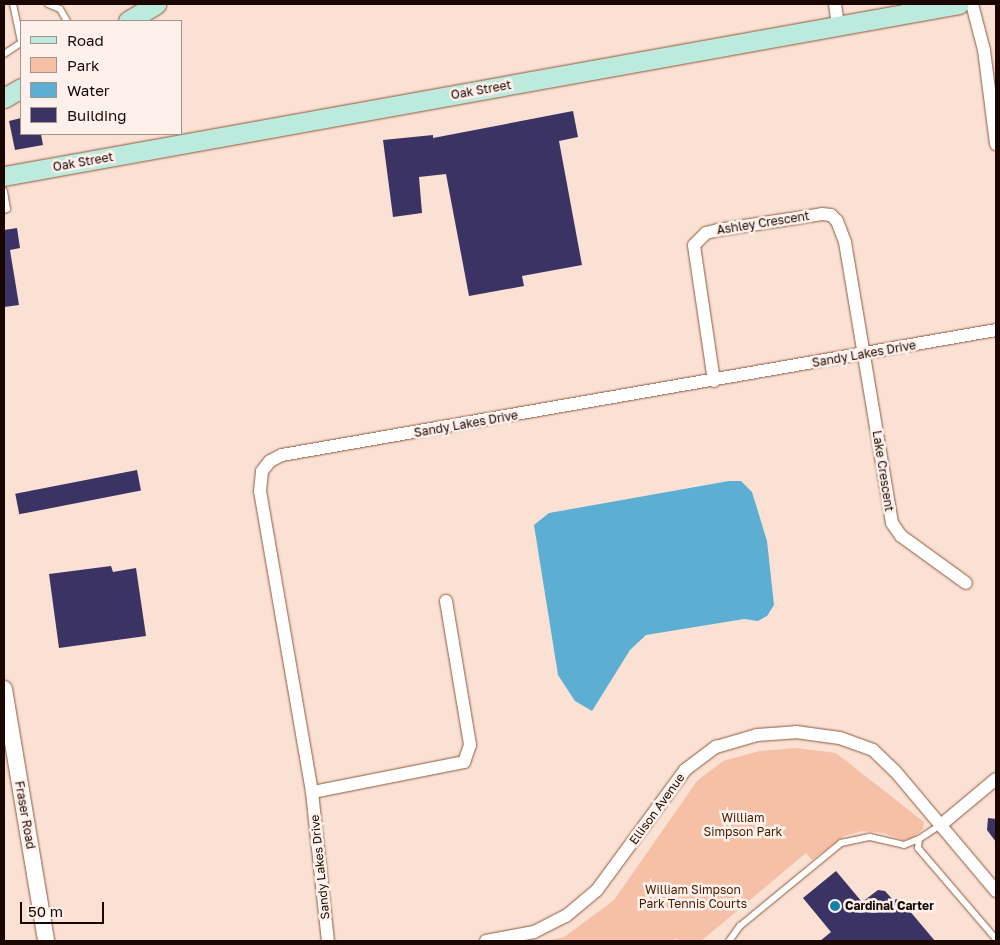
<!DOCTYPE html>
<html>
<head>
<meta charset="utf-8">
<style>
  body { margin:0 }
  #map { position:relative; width:1000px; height:945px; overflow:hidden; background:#fae1d4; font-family:"Golos Text",sans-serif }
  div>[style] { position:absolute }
  .green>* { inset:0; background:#f5c0a5 }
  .water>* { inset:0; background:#5caed2 }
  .building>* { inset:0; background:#3b3363; transform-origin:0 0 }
  .roads { filter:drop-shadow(0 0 1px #8d593c) drop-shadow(0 0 1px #8d593c) }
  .service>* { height:6px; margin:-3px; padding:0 3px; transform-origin:3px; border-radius:3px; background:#fff }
  .minor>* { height:12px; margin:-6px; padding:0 6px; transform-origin:6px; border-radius:6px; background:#fff }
  .tertiary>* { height:16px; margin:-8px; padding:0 8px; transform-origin:8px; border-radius:8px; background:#fff }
  .secondary>* { height:19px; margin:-9.5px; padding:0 9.5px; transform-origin:9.5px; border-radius:9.5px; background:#bceadd }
  .dots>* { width:14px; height:14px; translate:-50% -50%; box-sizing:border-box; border:2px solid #fef1eb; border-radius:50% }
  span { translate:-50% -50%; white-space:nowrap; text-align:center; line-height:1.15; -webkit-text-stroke:5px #fef1eb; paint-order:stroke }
  .street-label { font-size:12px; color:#1b0701 }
  .park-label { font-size:12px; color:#451b00 }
  .poi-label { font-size:12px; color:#1b0701; font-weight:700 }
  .left { translate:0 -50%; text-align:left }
  .frame { position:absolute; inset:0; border:5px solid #1b0701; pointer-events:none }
  .legend { position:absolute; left:20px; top:20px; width:162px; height:115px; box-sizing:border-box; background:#fef1eb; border:1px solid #a3938d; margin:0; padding:6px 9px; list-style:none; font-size:15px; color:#1b0701 }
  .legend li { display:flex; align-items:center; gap:10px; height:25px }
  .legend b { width:25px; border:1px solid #a3938d }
  .scale { position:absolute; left:20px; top:902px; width:84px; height:22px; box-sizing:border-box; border:2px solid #1b0701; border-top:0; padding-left:6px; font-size:15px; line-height:18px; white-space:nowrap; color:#1b0701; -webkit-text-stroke:4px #fef1eb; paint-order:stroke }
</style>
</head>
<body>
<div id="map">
  <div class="green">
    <i style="clip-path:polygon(796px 748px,836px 753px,924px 822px,923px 829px,911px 839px,903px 840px,884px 833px,862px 831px,844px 836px,812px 860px,806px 853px,701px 941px,679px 941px,676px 938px,673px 941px,545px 941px,564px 937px,614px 900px,697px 781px,723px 761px,760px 751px)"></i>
  </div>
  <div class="water">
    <i style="clip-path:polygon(729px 481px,741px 481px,752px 492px,767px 541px,774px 605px,767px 616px,758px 621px,744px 619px,646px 635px,630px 650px,592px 711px,575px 701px,558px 675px,534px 525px,549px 513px)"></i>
  </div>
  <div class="building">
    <i style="clip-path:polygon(573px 111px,578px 137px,559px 141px,582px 265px,522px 276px,524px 286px,469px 296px,446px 174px,419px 177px,422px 213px,393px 217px,383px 140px,433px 135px,433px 138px)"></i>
    <i style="clip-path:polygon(21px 118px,21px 134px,41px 134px,43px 145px,15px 150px,9px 121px)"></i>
    <i style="clip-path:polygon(17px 228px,20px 248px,10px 250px,19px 305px,4px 307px,4px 230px)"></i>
    <i style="left:137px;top:470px;width:21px;height:124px;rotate:79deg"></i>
    <i style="clip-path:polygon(111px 566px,113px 572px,136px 568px,146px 636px,59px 648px,49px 574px)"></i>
    <i style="clip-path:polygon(988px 818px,996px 819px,996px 842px,987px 830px)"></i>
    <i style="clip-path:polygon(836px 871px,862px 902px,878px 890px,885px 891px,894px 901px,896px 899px,903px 903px,935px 941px,820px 941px,831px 932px,803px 898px)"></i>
  </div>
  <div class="roads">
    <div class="service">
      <i style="left:13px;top:4px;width:38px;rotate:78deg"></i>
      <i style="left:48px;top:4px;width:13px;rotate:23deg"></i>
      <i style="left:60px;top:9px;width:14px;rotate:60deg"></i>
      <i style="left:4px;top:54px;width:20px;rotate:-33deg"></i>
      <i style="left:4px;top:191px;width:18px;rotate:81deg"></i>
      <i style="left:7px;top:209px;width:3px;rotate:162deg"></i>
      <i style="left:942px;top:824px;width:27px;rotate:147deg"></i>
      <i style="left:919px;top:839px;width:9px;rotate:96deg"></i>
      <i style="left:918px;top:848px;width:120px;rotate:49.4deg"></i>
      <i style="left:729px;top:941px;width:19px;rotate:-54deg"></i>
      <i style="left:740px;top:926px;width:131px;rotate:-39.4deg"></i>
      <i style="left:841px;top:843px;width:30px;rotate:-12deg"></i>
      <i style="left:870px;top:837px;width:35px;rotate:13deg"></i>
      <i style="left:904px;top:845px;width:16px;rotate:-22deg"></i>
    </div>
    <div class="minor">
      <i style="left:835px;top:4px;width:21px;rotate:82deg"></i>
      <i style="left:972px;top:4px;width:48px;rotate:75.4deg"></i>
      <i style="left:984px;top:50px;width:95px;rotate:82.7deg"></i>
      <i style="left:714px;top:381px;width:137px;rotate:-98.4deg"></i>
      <i style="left:694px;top:245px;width:17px;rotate:-45deg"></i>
      <i style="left:706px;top:233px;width:12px;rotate:-14deg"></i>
      <i style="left:718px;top:230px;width:105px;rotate:-8.7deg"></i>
      <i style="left:822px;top:214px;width:9px;rotate:6deg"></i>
      <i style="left:831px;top:215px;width:8px;rotate:45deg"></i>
      <i style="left:837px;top:221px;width:22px;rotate:69deg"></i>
      <i style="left:845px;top:242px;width:285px;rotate:80.5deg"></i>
      <i style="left:892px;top:523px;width:16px;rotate:55deg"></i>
      <i style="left:901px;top:536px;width:80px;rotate:35.9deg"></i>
      <i style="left:446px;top:601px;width:146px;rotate:80.5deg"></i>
      <i style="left:470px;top:745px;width:18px;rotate:109deg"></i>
      <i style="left:464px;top:762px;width:155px;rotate:168.8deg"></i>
      <i style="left:312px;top:792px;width:305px;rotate:-99.8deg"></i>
      <i style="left:260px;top:491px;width:20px;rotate:-84deg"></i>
      <i style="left:262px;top:471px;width:13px;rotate:-51deg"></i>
      <i style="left:270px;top:461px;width:13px;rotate:-27deg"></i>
      <i style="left:282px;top:455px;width:725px;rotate:-9.93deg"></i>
      <i style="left:312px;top:792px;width:150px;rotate:83.9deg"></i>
      <i style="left:942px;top:824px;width:70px;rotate:-39.8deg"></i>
      <i style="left:486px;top:941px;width:49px;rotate:-10.6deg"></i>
      <i style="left:534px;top:932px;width:36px;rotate:-27deg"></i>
      <i style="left:566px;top:916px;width:40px;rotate:-40deg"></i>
      <i style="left:597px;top:890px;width:149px;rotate:-53.7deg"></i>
      <i style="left:685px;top:770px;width:39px;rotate:-37deg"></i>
      <i style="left:716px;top:747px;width:43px;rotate:-16.3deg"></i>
      <i style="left:757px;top:735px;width:39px;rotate:-4deg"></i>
      <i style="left:796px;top:732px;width:44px;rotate:7.8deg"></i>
      <i style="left:840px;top:738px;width:35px;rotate:20deg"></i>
      <i style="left:873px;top:750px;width:30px;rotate:44deg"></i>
      <i style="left:895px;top:771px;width:157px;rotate:49.9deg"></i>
    </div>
    <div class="tertiary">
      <i style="left:4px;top:689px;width:255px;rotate:80.5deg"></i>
    </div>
    <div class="secondary">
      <i style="left:128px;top:21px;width:33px;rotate:-31deg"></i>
      <i style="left:4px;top:98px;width:20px;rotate:-30deg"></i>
      <i style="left:4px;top:176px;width:970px;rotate:-10.21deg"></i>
    </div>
  </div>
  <div class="dots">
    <i style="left:835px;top:906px;background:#1383aa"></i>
  </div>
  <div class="street-label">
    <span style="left:481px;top:90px;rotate:-10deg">Oak Street</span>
    <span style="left:83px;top:162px;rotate:-10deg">Oak Street</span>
    <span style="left:763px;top:223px;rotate:-9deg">Ashley Crescent</span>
    <span style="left:864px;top:354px;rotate:-10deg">Sandy Lakes Drive</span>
    <span style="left:466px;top:424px;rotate:-10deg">Sandy Lakes Drive</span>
    <span style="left:883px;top:471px;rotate:81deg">Lake Crescent</span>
    <span style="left:657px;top:809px;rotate:-54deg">Ellison Avenue</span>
    <span style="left:25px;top:815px;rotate:80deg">Fraser Road</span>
    <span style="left:320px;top:867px;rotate:-96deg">Sandy Lakes Drive</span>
  </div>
  <div class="park-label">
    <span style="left:743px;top:825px">William<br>Simpson Park</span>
    <span style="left:693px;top:897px">William Simpson<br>Park Tennis Courts</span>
  </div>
  <div class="poi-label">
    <span class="left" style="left:845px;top:906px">Cardinal Carter</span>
  </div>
  <div class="frame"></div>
  <ul class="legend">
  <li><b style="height:6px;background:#bceadd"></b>Road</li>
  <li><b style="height:14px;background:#f5c0a5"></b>Park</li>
  <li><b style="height:14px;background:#5caed2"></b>Water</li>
  <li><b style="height:14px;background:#3b3363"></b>Building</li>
  </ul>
  <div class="scale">50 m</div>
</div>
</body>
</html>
